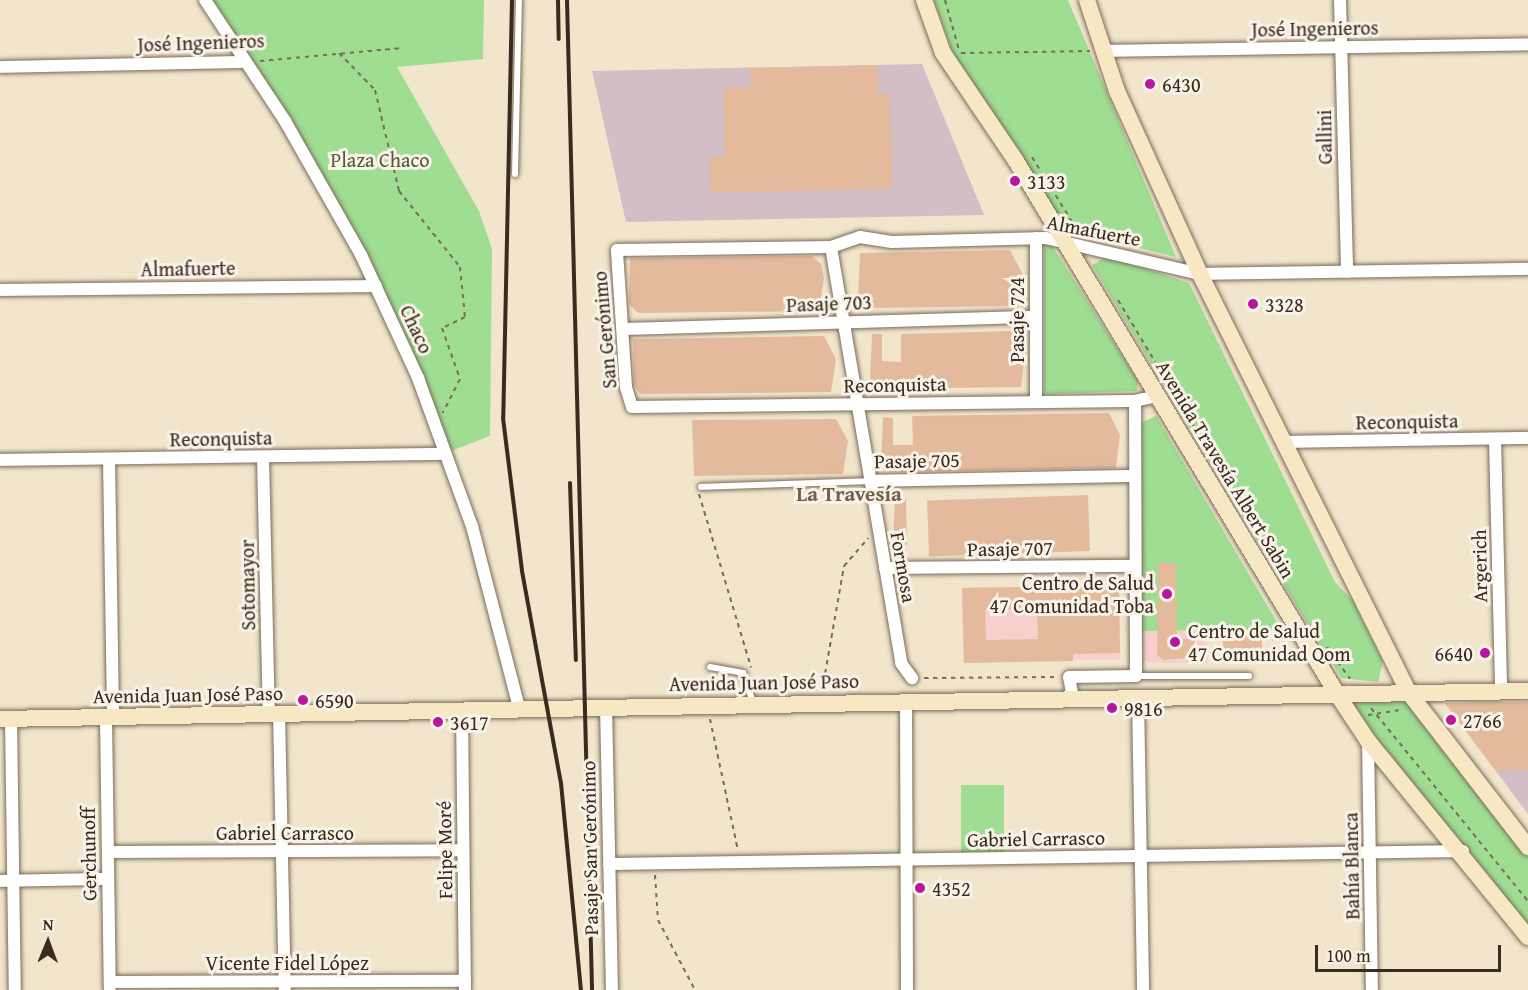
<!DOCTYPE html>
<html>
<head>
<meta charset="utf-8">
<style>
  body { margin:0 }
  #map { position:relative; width:1528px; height:990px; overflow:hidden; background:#f1e5cb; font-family:"Gentium Book Plus",serif }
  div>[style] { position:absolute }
  .built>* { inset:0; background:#f7d0ce; transform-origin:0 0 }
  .industrial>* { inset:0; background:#d2bec4 }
  .green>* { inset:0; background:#9edd92; transform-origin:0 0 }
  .building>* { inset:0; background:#e4ba9d; transform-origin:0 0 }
  .path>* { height:2px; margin-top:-1px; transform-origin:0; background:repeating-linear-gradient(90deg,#7b6b5b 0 4.5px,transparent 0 9px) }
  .roads { filter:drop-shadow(0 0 2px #7b6b5b) drop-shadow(0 0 2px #7b6b5b) }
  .lane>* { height:6px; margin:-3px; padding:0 3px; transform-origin:3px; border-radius:3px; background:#fff }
  .street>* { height:12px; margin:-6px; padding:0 6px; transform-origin:6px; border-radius:6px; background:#fff }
  .secondary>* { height:16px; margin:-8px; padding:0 8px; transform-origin:8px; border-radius:8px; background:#f7e8c3 }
  .rail>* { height:4px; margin:-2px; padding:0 2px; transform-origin:2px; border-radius:2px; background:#3b2a1e }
  .dots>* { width:16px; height:16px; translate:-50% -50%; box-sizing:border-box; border:3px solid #f7f3e8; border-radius:50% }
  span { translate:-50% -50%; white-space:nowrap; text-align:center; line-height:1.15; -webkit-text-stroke:6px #f7f3e8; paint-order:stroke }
  .street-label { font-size:20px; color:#3b2a1e }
  .poi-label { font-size:20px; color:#3b2a1e }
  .left { translate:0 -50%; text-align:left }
  .right { translate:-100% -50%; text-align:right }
  .park-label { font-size:20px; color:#54573b }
  .neighbourhood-label { font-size:21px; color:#765c4a; font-weight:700 }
  .north { position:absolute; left:18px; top:912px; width:60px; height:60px; -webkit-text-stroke:4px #f7f3e8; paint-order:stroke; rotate:1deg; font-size:16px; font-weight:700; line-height:24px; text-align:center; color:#3b2a1e }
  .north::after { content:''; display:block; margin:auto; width:21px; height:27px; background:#3b2a1e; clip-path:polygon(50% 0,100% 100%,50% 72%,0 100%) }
  .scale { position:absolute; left:1315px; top:945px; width:186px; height:27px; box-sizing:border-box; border:3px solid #3b2a1e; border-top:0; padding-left:8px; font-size:18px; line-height:21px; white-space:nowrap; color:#3b2a1e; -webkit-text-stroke:4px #f7f3e8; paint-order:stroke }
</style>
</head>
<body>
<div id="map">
  <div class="built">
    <i style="left:1119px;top:585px;width:74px;height:157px;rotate:89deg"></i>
    <i style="clip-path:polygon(1207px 630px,1208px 663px,1150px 663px,1144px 659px,1142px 631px)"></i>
  </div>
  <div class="industrial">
    <i style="clip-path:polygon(922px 64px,984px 215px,626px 222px,592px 71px)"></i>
    <i style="clip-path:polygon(1528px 702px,1528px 814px,1445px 703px)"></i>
  </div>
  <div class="green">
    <i style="clip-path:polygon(205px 0,484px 0,483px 59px,397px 67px,479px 211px,492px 249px,490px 436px,443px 454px,361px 255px)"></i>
    <i style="clip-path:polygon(934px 0,1068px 0,1176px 257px,1064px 229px,953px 53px)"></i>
    <i style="clip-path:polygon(1051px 244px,1138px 381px,1137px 391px,1044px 394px,1044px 246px)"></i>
    <i style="clip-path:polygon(1108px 256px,1189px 283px,1335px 582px,1353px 601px,1383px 661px,1378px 682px,1342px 678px,1315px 636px,1092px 265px)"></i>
    <i style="clip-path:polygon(1156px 416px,1281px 629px,1142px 631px,1141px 423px)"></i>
    <i style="clip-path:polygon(1409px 693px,1528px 847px,1528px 937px,1337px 694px)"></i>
    <i style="left:961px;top:785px;width:43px;height:69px"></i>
  </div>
  <div class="building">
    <i style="clip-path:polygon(877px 65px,878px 93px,890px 93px,892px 189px,710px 193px,709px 157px,725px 156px,723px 88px,750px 88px,750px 68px)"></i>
    <i style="clip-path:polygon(1010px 250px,1022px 273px,1018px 306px,867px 308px,858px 299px,860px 253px)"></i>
    <i style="clip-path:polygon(812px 256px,821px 264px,824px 278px,819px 311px,638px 313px,629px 304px,630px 258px)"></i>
    <i style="clip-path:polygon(1013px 331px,1025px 354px,1021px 387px,879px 389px,870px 380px,872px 334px,882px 334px,882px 361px,901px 362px,901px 334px)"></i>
    <i style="clip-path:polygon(824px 336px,836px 359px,831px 392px,640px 394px,634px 385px,633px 339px)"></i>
    <i style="clip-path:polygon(1109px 413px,1120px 435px,1116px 468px,890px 472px,881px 463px,883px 417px,893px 418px,893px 445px,913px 445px,912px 416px)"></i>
    <i style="clip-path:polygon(836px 419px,848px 441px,843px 474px,694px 476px,692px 420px)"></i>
    <i style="left:1088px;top:495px;width:56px;height:161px;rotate:88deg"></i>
    <i style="clip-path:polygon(895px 498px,906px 499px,907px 545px,893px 544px)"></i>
    <i style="clip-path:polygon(1158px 563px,1176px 563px,1177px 639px,1196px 639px,1196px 657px,1163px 660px,1157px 655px)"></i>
    <i style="clip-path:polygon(evenodd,1119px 585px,1120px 653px,1073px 654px,1073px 661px,964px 663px,962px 588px,1119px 585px,1037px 609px,1038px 639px,986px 640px,985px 610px,1037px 609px)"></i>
    <i style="left:1262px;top:636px;width:18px;height:39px;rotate:90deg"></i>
    <i style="clip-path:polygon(1528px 702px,1528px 770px,1495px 770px,1445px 703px)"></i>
  </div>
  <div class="path">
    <i style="left:945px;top:0;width:52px;rotate:74.4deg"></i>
    <i style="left:339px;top:53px;width:52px;rotate:45.8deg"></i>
    <i style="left:375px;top:90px;width:104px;rotate:76.6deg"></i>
    <i style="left:399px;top:191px;width:97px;rotate:51.2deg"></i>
    <i style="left:460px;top:267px;width:50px;rotate:84.3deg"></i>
    <i style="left:465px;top:317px;width:25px;rotate:154deg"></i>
    <i style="left:442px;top:328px;width:54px;rotate:70.6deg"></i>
    <i style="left:460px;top:379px;width:38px;rotate:117deg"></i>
    <i style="left:961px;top:53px;width:129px;rotate:-0.9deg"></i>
    <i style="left:260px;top:61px;width:143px;rotate:-5.2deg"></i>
    <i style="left:1032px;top:157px;width:89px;rotate:58.3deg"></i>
    <i style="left:1118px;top:300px;width:318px;rotate:59deg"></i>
    <i style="left:699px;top:494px;width:181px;rotate:73.3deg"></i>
    <i style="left:1327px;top:647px;width:39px;rotate:54deg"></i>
    <i style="left:924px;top:678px;width:132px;rotate:-0.4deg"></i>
    <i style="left:822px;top:691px;width:127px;rotate:-80deg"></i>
    <i style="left:844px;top:566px;width:37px;rotate:-49deg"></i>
    <i style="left:1371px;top:708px;width:249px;rotate:50.9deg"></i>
    <i style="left:1368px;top:715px;width:31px;rotate:-9deg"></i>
    <i style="left:710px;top:719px;width:135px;rotate:78deg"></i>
    <i style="left:655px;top:875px;width:45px;rotate:86.2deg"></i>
    <i style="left:658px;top:920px;width:79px;rotate:62.1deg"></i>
  </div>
  <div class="roads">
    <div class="lane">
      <i style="left:515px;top:174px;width:174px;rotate:-88.7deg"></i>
      <i style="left:701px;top:487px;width:169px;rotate:-2deg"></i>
      <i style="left:710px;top:667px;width:34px;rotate:10deg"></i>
      <i style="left:743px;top:673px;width:31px;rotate:71deg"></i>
      <i style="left:1136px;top:676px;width:113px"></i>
    </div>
    <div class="street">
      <i style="left:205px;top:0;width:145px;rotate:56.5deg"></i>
      <i style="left:285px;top:121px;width:154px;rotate:60.4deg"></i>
      <i style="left:361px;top:255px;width:136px;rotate:65.1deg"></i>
      <i style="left:418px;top:378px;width:158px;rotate:70deg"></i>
      <i style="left:472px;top:526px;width:188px;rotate:75.5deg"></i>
      <i style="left:1340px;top:0;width:272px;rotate:88.5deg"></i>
      <i style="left:1104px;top:51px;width:424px;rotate:-0.9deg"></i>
      <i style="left:0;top:67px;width:245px;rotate:-1.2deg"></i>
      <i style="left:1036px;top:238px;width:164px;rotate:90deg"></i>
      <i style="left:831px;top:247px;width:422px;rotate:80.4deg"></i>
      <i style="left:901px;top:663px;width:19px;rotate:54deg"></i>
      <i style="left:0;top:290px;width:376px;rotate:-0.6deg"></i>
      <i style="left:623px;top:329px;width:413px;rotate:-1.7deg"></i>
      <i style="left:1158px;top:396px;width:24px;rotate:168deg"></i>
      <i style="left:1135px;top:401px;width:503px;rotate:179.32deg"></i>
      <i style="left:632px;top:407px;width:21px;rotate:-107deg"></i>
      <i style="left:626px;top:387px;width:137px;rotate:-93.8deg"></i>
      <i style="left:617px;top:250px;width:214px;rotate:-0.8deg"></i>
      <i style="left:831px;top:247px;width:31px;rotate:-19deg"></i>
      <i style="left:860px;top:237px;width:32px;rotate:9deg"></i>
      <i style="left:892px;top:242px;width:154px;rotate:-1.5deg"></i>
      <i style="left:1046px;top:238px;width:158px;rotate:13.2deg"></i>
      <i style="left:1200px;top:274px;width:328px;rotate:-0.9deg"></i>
      <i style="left:1495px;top:439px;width:253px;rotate:88.6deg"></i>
      <i style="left:1287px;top:442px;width:241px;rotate:-1deg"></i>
      <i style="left:263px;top:457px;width:256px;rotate:88.7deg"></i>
      <i style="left:109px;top:459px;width:257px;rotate:89.1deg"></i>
      <i style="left:0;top:460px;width:443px;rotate:-0.8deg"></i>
      <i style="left:870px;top:481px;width:265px;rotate:-1.1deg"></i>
      <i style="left:885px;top:568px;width:250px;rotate:-0.5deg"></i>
      <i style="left:1138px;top:698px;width:292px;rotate:89deg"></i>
      <i style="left:1073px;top:699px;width:22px;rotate:-100deg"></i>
      <i style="left:1069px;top:677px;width:67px;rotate:-0.9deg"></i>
      <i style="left:1136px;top:676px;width:275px;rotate:-90.2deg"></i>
      <i style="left:906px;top:701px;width:289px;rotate:89.8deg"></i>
      <i style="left:606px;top:706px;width:284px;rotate:88.8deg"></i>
      <i style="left:462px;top:709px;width:281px;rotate:89.4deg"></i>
      <i style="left:279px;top:713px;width:277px;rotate:88.8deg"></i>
      <i style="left:106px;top:717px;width:271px;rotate:89.2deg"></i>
      <i style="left:11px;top:719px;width:271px;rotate:89.2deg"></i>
      <i style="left:1368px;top:741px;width:249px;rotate:89.1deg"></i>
      <i style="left:108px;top:852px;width:355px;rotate:-0.3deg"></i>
      <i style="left:609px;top:864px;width:854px;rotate:-0.87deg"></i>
      <i style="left:0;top:881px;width:108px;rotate:-1.1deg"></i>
      <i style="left:110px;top:982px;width:355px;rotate:-0.2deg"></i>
    </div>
    <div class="secondary">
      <i style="left:924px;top:0;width:56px;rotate:70.3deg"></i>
      <i style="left:943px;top:53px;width:130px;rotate:55.9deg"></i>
      <i style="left:1016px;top:161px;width:622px;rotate:58.94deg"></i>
      <i style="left:1337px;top:694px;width:56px;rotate:56.6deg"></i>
      <i style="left:1368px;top:741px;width:253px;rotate:50.8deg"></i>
      <i style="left:1087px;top:0;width:96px;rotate:71.8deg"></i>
      <i style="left:1117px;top:91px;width:201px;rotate:65.6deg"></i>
      <i style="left:1200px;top:274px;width:468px;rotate:63.5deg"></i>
      <i style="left:1409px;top:693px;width:195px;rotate:52.3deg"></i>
      <i style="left:0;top:719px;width:1528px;rotate:-1.05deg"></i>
    </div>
  </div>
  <div class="rail">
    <i style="left:512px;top:0;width:418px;rotate:91.2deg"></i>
    <i style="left:503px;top:418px;width:154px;rotate:82.9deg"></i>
    <i style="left:522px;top:571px;width:216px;rotate:79.6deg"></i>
    <i style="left:561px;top:783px;width:208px;rotate:84.5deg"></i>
    <i style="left:558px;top:0;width:39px;rotate:89deg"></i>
    <i style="left:567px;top:0;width:990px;rotate:88.55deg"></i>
    <i style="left:570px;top:483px;width:177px;rotate:88.1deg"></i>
  </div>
  <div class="dots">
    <i style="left:1150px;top:84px;background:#b5179e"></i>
    <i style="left:1015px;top:181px;background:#b5179e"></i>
    <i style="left:1253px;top:304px;background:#b5179e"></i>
    <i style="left:1167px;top:594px;background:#b5179e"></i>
    <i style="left:1175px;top:642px;background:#b5179e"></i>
    <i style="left:1485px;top:653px;background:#b5179e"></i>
    <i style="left:303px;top:700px;background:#b5179e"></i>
    <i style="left:1112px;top:708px;background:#b5179e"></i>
    <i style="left:1451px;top:720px;background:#b5179e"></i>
    <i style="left:438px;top:722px;background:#b5179e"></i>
    <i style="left:920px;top:888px;background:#b5179e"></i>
  </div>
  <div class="street-label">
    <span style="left:1315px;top:28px;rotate:-1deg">José Ingenieros</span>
    <span style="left:201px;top:42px;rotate:-2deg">José Ingenieros</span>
    <span style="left:1324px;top:137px;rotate:-91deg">Gallini</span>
    <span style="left:1094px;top:230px;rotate:11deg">Almafuerte</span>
    <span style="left:188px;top:268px;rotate:-1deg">Almafuerte</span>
    <span style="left:829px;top:303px;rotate:-2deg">Pasaje 703</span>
    <span style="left:1016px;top:320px;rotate:-90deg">Pasaje 724</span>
    <span style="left:417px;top:329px;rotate:65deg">Chaco</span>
    <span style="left:604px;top:330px;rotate:-95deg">San Gerónimo</span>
    <span style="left:895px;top:384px;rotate:-1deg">Reconquista</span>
    <span style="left:1407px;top:421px;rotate:-1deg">Reconquista</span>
    <span style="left:221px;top:438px;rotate:-1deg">Reconquista</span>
    <span style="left:917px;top:460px;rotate:-1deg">Pasaje 705</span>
    <span style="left:1226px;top:469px;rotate:59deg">Avenida Travesía Albert Sabin</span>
    <span style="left:1010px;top:548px;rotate:-1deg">Pasaje 707</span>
    <span style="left:1479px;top:566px;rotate:-91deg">Argerich</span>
    <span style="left:904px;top:567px;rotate:80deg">Formosa</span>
    <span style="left:247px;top:585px;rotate:-91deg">Sotomayor</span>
    <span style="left:764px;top:682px;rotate:-1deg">Avenida Juan José Paso</span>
    <span style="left:188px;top:694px;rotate:-1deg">Avenida Juan José Paso</span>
    <span style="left:285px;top:832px">Gabriel Carrasco</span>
    <span style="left:1036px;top:838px;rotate:-1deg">Gabriel Carrasco</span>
    <span style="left:589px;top:848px;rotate:-91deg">Pasaje San Gerónimo</span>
    <span style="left:444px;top:850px;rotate:-91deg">Felipe Moré</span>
    <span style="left:88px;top:854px;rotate:-91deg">Gerchunoff</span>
    <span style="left:1351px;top:866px;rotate:-91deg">Bahía Blanca</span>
    <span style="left:287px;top:962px">Vicente Fidel López</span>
  </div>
  <div class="poi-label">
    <span class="left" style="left:1162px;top:84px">6430</span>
    <span class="left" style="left:1027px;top:181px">3133</span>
    <span class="left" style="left:1265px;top:304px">3328</span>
    <span class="right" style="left:1154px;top:594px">Centro de Salud<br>47 Comunidad Toba</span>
    <span class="left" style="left:1188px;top:642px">Centro de Salud<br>47 Comunidad Qom</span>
    <span class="right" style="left:1473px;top:653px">6640</span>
    <span class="left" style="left:315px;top:700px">6590</span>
    <span class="left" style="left:1124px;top:708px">9816</span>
    <span class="left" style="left:1463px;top:720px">2766</span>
    <span class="left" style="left:450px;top:722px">3617</span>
    <span class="left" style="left:932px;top:888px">4352</span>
  </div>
  <div class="park-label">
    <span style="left:380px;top:159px">Plaza Chaco</span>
  </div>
  <div class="neighbourhood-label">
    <span style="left:849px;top:494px">La Travesía</span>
  </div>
  <div class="north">N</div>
  <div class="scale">100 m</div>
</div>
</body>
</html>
